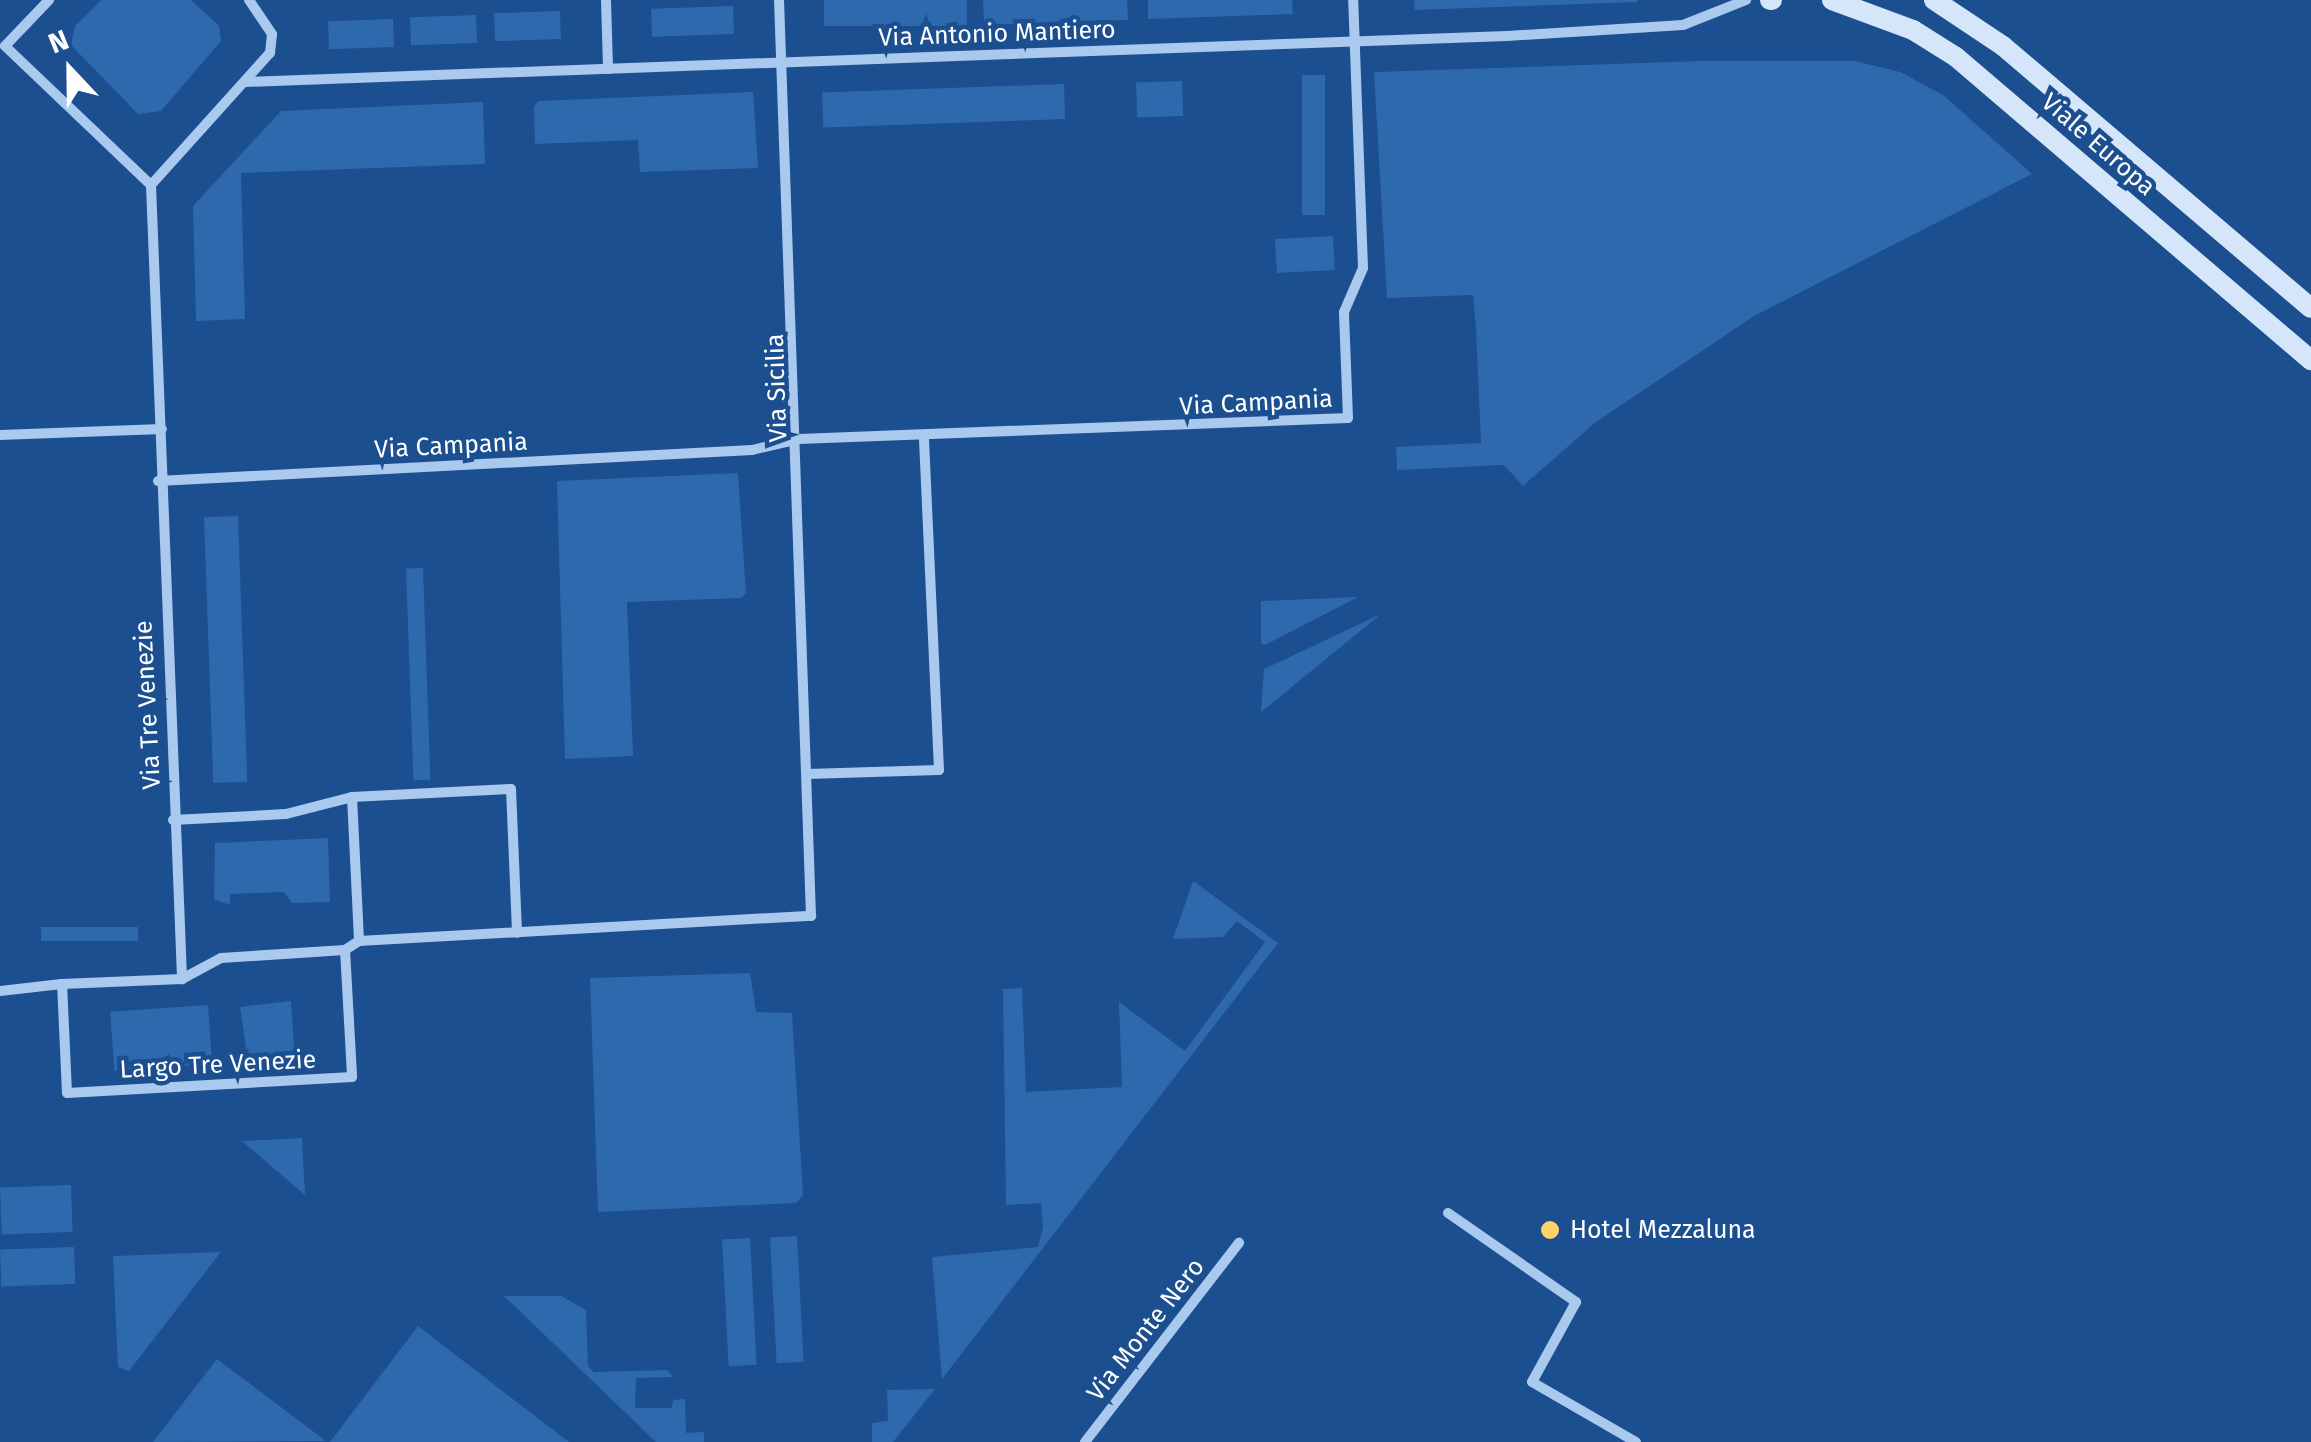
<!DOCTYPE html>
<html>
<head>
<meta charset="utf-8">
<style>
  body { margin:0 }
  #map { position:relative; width:2311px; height:1442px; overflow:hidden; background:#1b4f8f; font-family:"Fira Sans",sans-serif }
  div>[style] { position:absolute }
  .green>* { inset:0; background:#2e69ad; transform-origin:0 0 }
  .street>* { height:10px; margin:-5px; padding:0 5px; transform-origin:5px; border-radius:5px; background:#a9c9ee }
  .secondary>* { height:20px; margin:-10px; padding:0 10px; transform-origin:10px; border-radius:10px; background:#d6e6fa }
  .dots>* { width:28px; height:28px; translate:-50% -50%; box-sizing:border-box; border:5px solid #1b4f8f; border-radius:50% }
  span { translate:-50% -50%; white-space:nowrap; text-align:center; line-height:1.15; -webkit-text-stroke:9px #1b4f8f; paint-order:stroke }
  .street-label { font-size:25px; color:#fff }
  .poi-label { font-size:25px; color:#fff }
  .left { translate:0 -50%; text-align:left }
  .north { position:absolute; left:20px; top:20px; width:100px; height:100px; -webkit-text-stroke:8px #1b4f8f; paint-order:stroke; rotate:338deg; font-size:28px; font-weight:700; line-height:40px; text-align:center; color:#fff }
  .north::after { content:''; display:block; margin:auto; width:35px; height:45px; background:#fff; clip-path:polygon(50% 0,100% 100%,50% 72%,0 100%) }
</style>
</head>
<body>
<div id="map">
  <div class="green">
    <i style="clip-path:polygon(101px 0,191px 0,219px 26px,221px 41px,161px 111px,138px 114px,71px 45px,75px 26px)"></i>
    <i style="left:967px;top:0;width:26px;height:143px;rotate:90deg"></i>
    <i style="clip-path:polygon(983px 0,1127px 0,1128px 20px,984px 25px)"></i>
    <i style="clip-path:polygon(1148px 0,1292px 0,1293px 14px,1148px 19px)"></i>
    <i style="clip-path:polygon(1414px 0,1637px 0,1637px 2px,1415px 10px)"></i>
    <i style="left:733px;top:6px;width:28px;height:82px;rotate:88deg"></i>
    <i style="left:560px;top:11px;width:28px;height:66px;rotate:88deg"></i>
    <i style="left:476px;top:15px;width:28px;height:66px;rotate:88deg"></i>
    <i style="left:393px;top:19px;width:28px;height:65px;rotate:88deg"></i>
    <i style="clip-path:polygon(1701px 61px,1855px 61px,1900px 72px,1943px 95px,2032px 174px,1754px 316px,1596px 422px,1523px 486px,1504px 465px,1397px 470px,1396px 447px,1481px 443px,1476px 328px,1473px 295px,1387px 298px,1374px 72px)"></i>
    <i style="left:1302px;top:75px;width:23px;height:140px"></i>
    <i style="left:1182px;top:81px;width:35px;height:46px;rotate:88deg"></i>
    <i style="left:1064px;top:84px;width:35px;height:242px;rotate:88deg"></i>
    <i style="clip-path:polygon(753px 92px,758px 168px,640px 172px,638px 140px,535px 144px,534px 106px,539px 101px)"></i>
    <i style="clip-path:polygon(483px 102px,485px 164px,241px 173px,245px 319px,196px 321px,193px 206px,281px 111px)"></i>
    <i style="left:1333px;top:236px;width:34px;height:58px;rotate:87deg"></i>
    <i style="clip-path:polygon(738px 473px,746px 593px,742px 598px,627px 602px,633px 756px,565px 759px,557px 481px)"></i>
    <i style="left:238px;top:516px;width:266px;height:34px;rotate:88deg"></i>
    <i style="left:423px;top:568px;width:212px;height:17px;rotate:88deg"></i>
    <i style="clip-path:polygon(1358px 597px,1265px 645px,1261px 644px,1261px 601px)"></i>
    <i style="clip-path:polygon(1381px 614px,1261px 712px,1264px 669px)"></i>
    <i style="clip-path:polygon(328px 838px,330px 902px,292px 903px,284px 892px,230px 894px,230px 905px,214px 899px,215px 843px)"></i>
    <i style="clip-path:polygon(1193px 881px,1278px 943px,942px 1379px,932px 1257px,1038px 1247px,1043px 1227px,1041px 1203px,1006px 1205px,1003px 989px,1022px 988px,1026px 1092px,1122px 1087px,1119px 1002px,1185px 1051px,1265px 942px,1237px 921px,1223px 937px,1173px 939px)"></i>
    <i style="left:138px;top:927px;width:14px;height:97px;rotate:90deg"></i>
    <i style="clip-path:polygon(750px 973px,756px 1012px,792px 1013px,803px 1195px,796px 1203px,598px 1212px,590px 978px)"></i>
    <i style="clip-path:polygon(291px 1001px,295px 1061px,248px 1062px,240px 1007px)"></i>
    <i style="left:208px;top:1005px;width:59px;height:98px;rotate:86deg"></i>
    <i style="clip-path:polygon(302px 1138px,305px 1195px,242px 1141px)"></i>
    <i style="left:71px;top:1185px;width:47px;height:71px;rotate:88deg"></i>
    <i style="left:797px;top:1236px;width:126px;height:27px;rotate:87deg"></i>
    <i style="left:750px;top:1238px;width:127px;height:28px;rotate:87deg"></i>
    <i style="left:74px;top:1247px;width:37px;height:74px;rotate:88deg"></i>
    <i style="clip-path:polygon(221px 1252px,129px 1371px,118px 1367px,113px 1256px)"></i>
    <i style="clip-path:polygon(504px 1296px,561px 1296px,586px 1310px,588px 1366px,594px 1372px,667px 1370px,673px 1377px,636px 1378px,635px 1408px,672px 1408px,673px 1400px,685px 1399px,686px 1433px,704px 1432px,704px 1442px,656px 1442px)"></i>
    <i style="clip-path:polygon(418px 1326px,569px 1442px,330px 1442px)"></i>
    <i style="clip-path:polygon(217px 1359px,326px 1441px,153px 1442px)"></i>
    <i style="clip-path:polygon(935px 1389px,893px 1442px,872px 1442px,872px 1423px,888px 1421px,887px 1390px)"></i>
  </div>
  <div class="street">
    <i style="left:606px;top:0;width:69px;rotate:88.3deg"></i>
    <i style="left:5px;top:46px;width:202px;rotate:43.6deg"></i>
    <i style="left:5px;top:46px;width:64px;rotate:-46.3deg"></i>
    <i style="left:245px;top:82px;width:1263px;rotate:-2.09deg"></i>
    <i style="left:1507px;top:36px;width:176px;rotate:-3.6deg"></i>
    <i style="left:1683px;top:25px;width:68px;rotate:-21.6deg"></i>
    <i style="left:151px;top:185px;width:795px;rotate:87.76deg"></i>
    <i style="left:151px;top:185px;width:178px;rotate:-48deg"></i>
    <i style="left:270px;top:53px;width:19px;rotate:-84deg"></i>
    <i style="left:272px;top:34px;width:41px;rotate:-124.1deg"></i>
    <i style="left:0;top:435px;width:162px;rotate:-2.1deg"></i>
    <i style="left:158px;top:481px;width:595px;rotate:-2.99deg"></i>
    <i style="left:752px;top:450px;width:48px;rotate:-13.2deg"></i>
    <i style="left:799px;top:439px;width:549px;rotate:-2.19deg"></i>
    <i style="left:1348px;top:418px;width:106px;rotate:-92.2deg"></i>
    <i style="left:1344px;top:312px;width:48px;rotate:-66.6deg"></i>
    <i style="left:1363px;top:268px;width:268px;rotate:-92.1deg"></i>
    <i style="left:807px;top:774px;width:132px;rotate:-1.7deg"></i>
    <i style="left:939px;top:770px;width:334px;rotate:-92.6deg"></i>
    <i style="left:352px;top:797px;width:144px;rotate:87.2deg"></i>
    <i style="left:173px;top:820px;width:113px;rotate:-3deg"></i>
    <i style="left:286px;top:814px;width:68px;rotate:-14.4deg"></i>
    <i style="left:352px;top:797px;width:159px;rotate:-2.9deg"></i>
    <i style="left:511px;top:789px;width:144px;rotate:87.6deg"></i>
    <i style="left:345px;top:950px;width:17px;rotate:-33deg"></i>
    <i style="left:359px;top:941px;width:453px;rotate:-3.2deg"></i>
    <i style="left:811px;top:916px;width:917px;rotate:-92deg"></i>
    <i style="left:345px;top:950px;width:127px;rotate:86.8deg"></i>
    <i style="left:352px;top:1077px;width:285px;rotate:176.8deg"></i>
    <i style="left:67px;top:1093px;width:109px;rotate:-92.6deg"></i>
    <i style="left:62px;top:984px;width:120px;rotate:-2.4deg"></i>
    <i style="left:182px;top:979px;width:44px;rotate:-28.3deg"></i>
    <i style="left:221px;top:958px;width:124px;rotate:-3.7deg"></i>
    <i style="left:0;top:991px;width:62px;rotate:-6.4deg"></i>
    <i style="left:1448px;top:1213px;width:156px;rotate:34.8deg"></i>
    <i style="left:1576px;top:1302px;width:91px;rotate:118.8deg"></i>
    <i style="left:1532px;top:1382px;width:120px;rotate:30deg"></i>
    <i style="left:1085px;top:1442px;width:252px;rotate:-52.3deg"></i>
  </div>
  <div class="secondary">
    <i style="left:1770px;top:0;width:2px"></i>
    <i style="left:1832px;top:0;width:86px;rotate:20.3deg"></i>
    <i style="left:1913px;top:30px;width:51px;rotate:32.1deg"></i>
    <i style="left:1956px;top:57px;width:467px;rotate:40.5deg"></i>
    <i style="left:1934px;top:0;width:83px;rotate:33.7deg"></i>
    <i style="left:2003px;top:46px;width:404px;rotate:40.4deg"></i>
  </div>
  <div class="dots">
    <i style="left:1550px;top:1230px;background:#ffd166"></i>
  </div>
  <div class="street-label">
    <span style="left:997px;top:34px;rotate:-2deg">Via Antonio Mantiero</span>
    <span style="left:2098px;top:145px;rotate:41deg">Viale Europa</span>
    <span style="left:777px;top:388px;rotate:-92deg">Via Sicilia</span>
    <span style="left:1256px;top:403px;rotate:-3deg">Via Campania</span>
    <span style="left:451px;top:446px;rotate:-3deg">Via Campania</span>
    <span style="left:148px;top:705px;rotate:-93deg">Via Tre Venezie</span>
    <span style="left:218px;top:1065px;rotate:-3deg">Largo Tre Venezie</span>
    <span style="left:1146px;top:1330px;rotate:-52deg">Via Monte Nero</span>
  </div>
  <div class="poi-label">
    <span class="left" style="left:1570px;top:1230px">Hotel Mezzaluna</span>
  </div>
  <div class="north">N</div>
</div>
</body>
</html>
